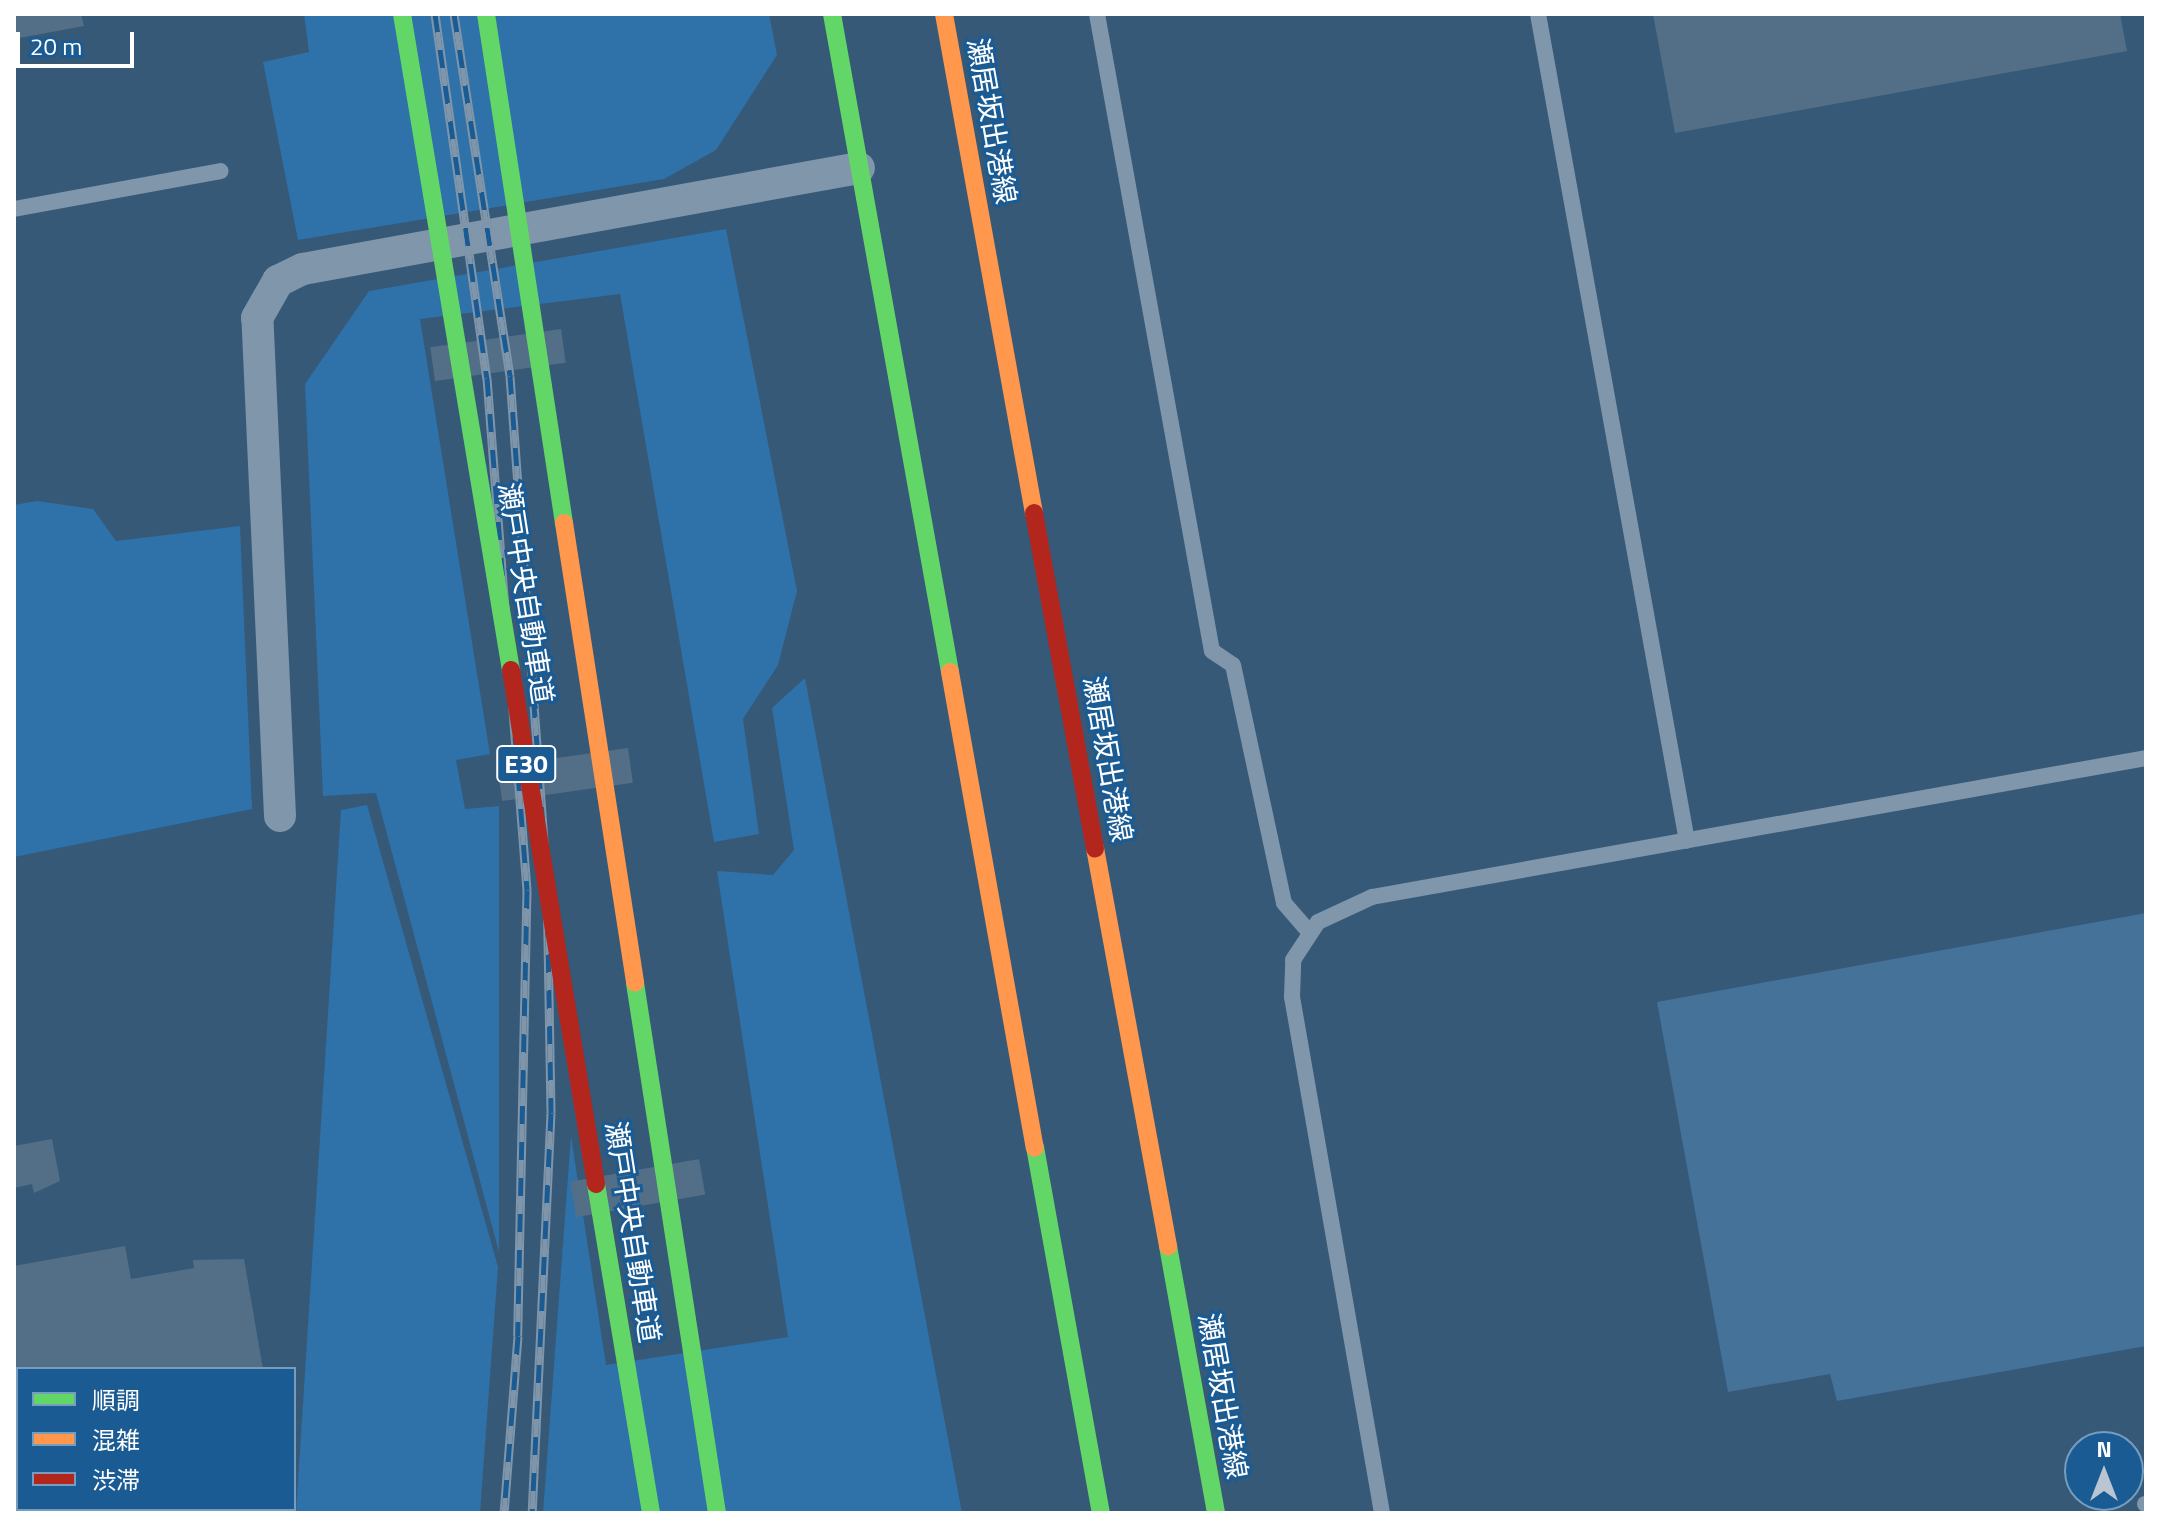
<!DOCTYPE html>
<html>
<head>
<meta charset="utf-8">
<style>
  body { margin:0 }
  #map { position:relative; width:2160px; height:1527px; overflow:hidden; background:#365978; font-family:"Titillium Web","Noto Sans JP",sans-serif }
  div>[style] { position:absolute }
  .green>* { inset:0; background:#2f71a9 }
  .water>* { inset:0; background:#457299 }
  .building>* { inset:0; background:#536f87; transform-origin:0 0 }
  .lane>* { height:16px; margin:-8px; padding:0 8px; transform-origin:8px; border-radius:8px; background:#7f96ab }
  .street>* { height:32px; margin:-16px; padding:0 16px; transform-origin:16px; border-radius:16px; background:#7f96ab }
  .fast>* { height:18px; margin:-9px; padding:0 9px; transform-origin:9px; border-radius:9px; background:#63d668 }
  .slow>* { height:18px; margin:-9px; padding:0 9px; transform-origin:9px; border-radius:9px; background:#ff974d }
  .jam>* { height:18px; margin:-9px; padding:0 9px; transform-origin:9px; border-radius:9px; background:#b3261e }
  .rail>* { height:9px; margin-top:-4.5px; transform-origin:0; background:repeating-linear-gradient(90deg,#1b5b93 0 18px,#7e95aa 0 36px); box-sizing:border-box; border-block:2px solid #7e95aa }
  .fast-bridge>* { height:18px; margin:-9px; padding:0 9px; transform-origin:9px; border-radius:9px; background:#63d668 }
  .slow-bridge>* { height:18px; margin:-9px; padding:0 9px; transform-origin:9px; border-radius:9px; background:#ff974d }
  .jam-bridge>* { height:18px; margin:-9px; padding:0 9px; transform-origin:9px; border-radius:9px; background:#b3261e }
  span { translate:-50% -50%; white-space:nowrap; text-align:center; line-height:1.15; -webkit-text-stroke:6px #1b5b93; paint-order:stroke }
  .shield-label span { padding:2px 6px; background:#1b5b93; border:2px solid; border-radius:6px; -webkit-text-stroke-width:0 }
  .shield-label { font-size:26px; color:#fff; font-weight:700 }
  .street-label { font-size:28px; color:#fff }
  .frame { position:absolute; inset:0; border:16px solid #fff; pointer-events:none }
  .legend { position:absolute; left:16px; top:1367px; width:280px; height:144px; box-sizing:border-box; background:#1b5b93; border:2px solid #769dbe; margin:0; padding:10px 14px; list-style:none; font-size:24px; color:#fff }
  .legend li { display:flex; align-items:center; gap:16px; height:40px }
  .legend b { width:40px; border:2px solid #769dbe }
  .north { position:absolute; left:2064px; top:1431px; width:80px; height:80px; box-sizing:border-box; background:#1b5b93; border:2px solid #769dbe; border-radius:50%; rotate:0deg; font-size:22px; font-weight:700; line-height:32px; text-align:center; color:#fff }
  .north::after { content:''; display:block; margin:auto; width:28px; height:36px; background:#b9c5d0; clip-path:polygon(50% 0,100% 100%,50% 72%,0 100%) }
  .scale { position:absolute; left:16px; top:32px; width:118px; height:36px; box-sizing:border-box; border:4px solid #fff; border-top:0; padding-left:10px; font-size:24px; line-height:28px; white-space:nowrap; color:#fff; -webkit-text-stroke:6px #1b5b93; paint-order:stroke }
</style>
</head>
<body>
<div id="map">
  <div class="green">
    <i style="clip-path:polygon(304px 14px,769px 14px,777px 55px,716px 150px,664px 179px,298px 240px,263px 62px,309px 52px)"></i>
    <i style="clip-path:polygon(726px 229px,797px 591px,778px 665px,743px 719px,759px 834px,714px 842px,620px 294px,420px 319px,490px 754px,456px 760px,465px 809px,499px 806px,499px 1252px,376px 793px,323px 796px,305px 384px,369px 291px)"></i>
    <i style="clip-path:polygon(37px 501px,93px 509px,116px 541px,240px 526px,252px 809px,14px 857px,14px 505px)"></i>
    <i style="clip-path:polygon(805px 678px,962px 1513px,543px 1513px,571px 1136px,606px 1365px,788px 1337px,717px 871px,773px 875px,794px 850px,772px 708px)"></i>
    <i style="clip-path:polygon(367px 805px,498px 1267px,480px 1513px,296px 1513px,341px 810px)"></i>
  </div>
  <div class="water">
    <i style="clip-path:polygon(2146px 913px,2146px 1346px,1837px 1401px,1830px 1374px,1728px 1392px,1657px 1002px)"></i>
  </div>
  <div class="building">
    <i style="clip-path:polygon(14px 14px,81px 14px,84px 26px,14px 39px)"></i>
    <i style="clip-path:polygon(1653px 14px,2120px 14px,2127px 51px,1675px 133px)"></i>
    <i style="left:561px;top:329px;width:34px;height:132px;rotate:82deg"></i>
    <i style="left:628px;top:748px;width:35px;height:132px;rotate:82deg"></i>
    <i style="clip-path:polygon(52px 1139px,60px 1181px,34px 1193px,32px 1184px,14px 1188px,14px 1146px)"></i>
    <i style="left:699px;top:1159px;width:36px;height:131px;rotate:80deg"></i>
    <i style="clip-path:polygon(125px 1246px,131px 1279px,194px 1268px,193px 1260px,244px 1259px,263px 1369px,18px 1369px,14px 1438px,14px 1266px)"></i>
  </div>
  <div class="lane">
    <i style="left:1097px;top:14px;width:647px;rotate:79.77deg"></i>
    <i style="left:1212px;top:651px;width:25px;rotate:34deg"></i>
    <i style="left:1233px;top:665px;width:243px;rotate:77.9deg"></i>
    <i style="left:1284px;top:903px;width:38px;rotate:49deg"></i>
    <i style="left:1538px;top:14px;width:840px;rotate:79.79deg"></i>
    <i style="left:14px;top:209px;width:210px;rotate:-10.4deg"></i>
    <i style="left:2145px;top:1504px;width:1px"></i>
    <i style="left:221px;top:1509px;width:4px;rotate:90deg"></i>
    <i style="left:14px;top:1511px;width:9px;rotate:-13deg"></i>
    <i style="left:1382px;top:1513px;width:524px;rotate:-99.89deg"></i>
    <i style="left:1292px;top:997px;width:37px;rotate:-88deg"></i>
    <i style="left:1293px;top:960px;width:45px;rotate:-56.7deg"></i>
    <i style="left:1318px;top:922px;width:60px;rotate:-24.8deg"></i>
    <i style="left:1372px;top:897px;width:786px;rotate:-10.18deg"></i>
  </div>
  <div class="street">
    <i style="left:280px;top:816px;width:499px;rotate:-92.6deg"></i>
    <i style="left:257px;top:318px;width:43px;rotate:-60.4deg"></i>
    <i style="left:278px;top:281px;width:28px;rotate:-26deg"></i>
    <i style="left:303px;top:269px;width:565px;rotate:-10.3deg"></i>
  </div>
  <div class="fast">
    <i style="left:832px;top:14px;width:668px;rotate:79.83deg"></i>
    <i style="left:1035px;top:1147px;width:372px;rotate:79.8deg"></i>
    <i style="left:1168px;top:1246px;width:271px;rotate:79.8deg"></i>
  </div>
  <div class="slow">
    <i style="left:944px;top:14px;width:507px;rotate:79.78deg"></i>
    <i style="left:950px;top:672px;width:483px;rotate:79.9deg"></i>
    <i style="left:1095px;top:848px;width:405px;rotate:79.6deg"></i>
  </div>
  <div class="jam">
    <i style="left:1034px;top:513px;width:341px;rotate:79.7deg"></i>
  </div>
  <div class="rail">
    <i style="left:435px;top:14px;width:368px;rotate:81.9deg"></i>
    <i style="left:487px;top:378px;width:514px;rotate:85.53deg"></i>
    <i style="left:527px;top:890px;width:446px;rotate:91.2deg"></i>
    <i style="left:518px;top:1336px;width:178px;rotate:94.5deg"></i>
    <i style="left:454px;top:14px;width:366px;rotate:81.2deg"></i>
    <i style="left:510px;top:376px;width:507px;rotate:85.82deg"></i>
    <i style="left:547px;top:882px;width:231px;rotate:89deg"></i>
    <i style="left:551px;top:1113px;width:400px;rotate:92.7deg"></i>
  </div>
  <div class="fast-bridge">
    <i style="left:402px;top:14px;width:665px;rotate:80.57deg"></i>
    <i style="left:486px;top:14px;width:515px;rotate:81.29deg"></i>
    <i style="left:635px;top:983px;width:536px;rotate:81.21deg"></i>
    <i style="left:596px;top:1184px;width:334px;rotate:80.5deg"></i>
  </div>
  <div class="slow-bridge">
    <i style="left:564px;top:523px;width:465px;rotate:81.2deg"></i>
  </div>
  <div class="jam-bridge">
    <i style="left:511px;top:670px;width:521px;rotate:80.61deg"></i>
  </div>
  <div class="shield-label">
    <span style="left:526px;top:764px">E30</span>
  </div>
  <div class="street-label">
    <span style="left:992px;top:121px;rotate:80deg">瀬居坂出港線</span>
    <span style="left:526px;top:593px;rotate:81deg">瀬戸中央自動車道</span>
    <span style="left:1108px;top:759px;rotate:80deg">瀬居坂出港線</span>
    <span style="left:633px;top:1232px;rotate:81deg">瀬戸中央自動車道</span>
    <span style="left:1223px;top:1396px;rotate:80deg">瀬居坂出港線</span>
  </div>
  <div class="frame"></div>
  <ul class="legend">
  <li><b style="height:10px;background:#63d668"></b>順調</li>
  <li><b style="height:10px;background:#ff974d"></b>混雑</li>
  <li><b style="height:10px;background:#b3261e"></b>渋滞</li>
  </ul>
  <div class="north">N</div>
  <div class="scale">20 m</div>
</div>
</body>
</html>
